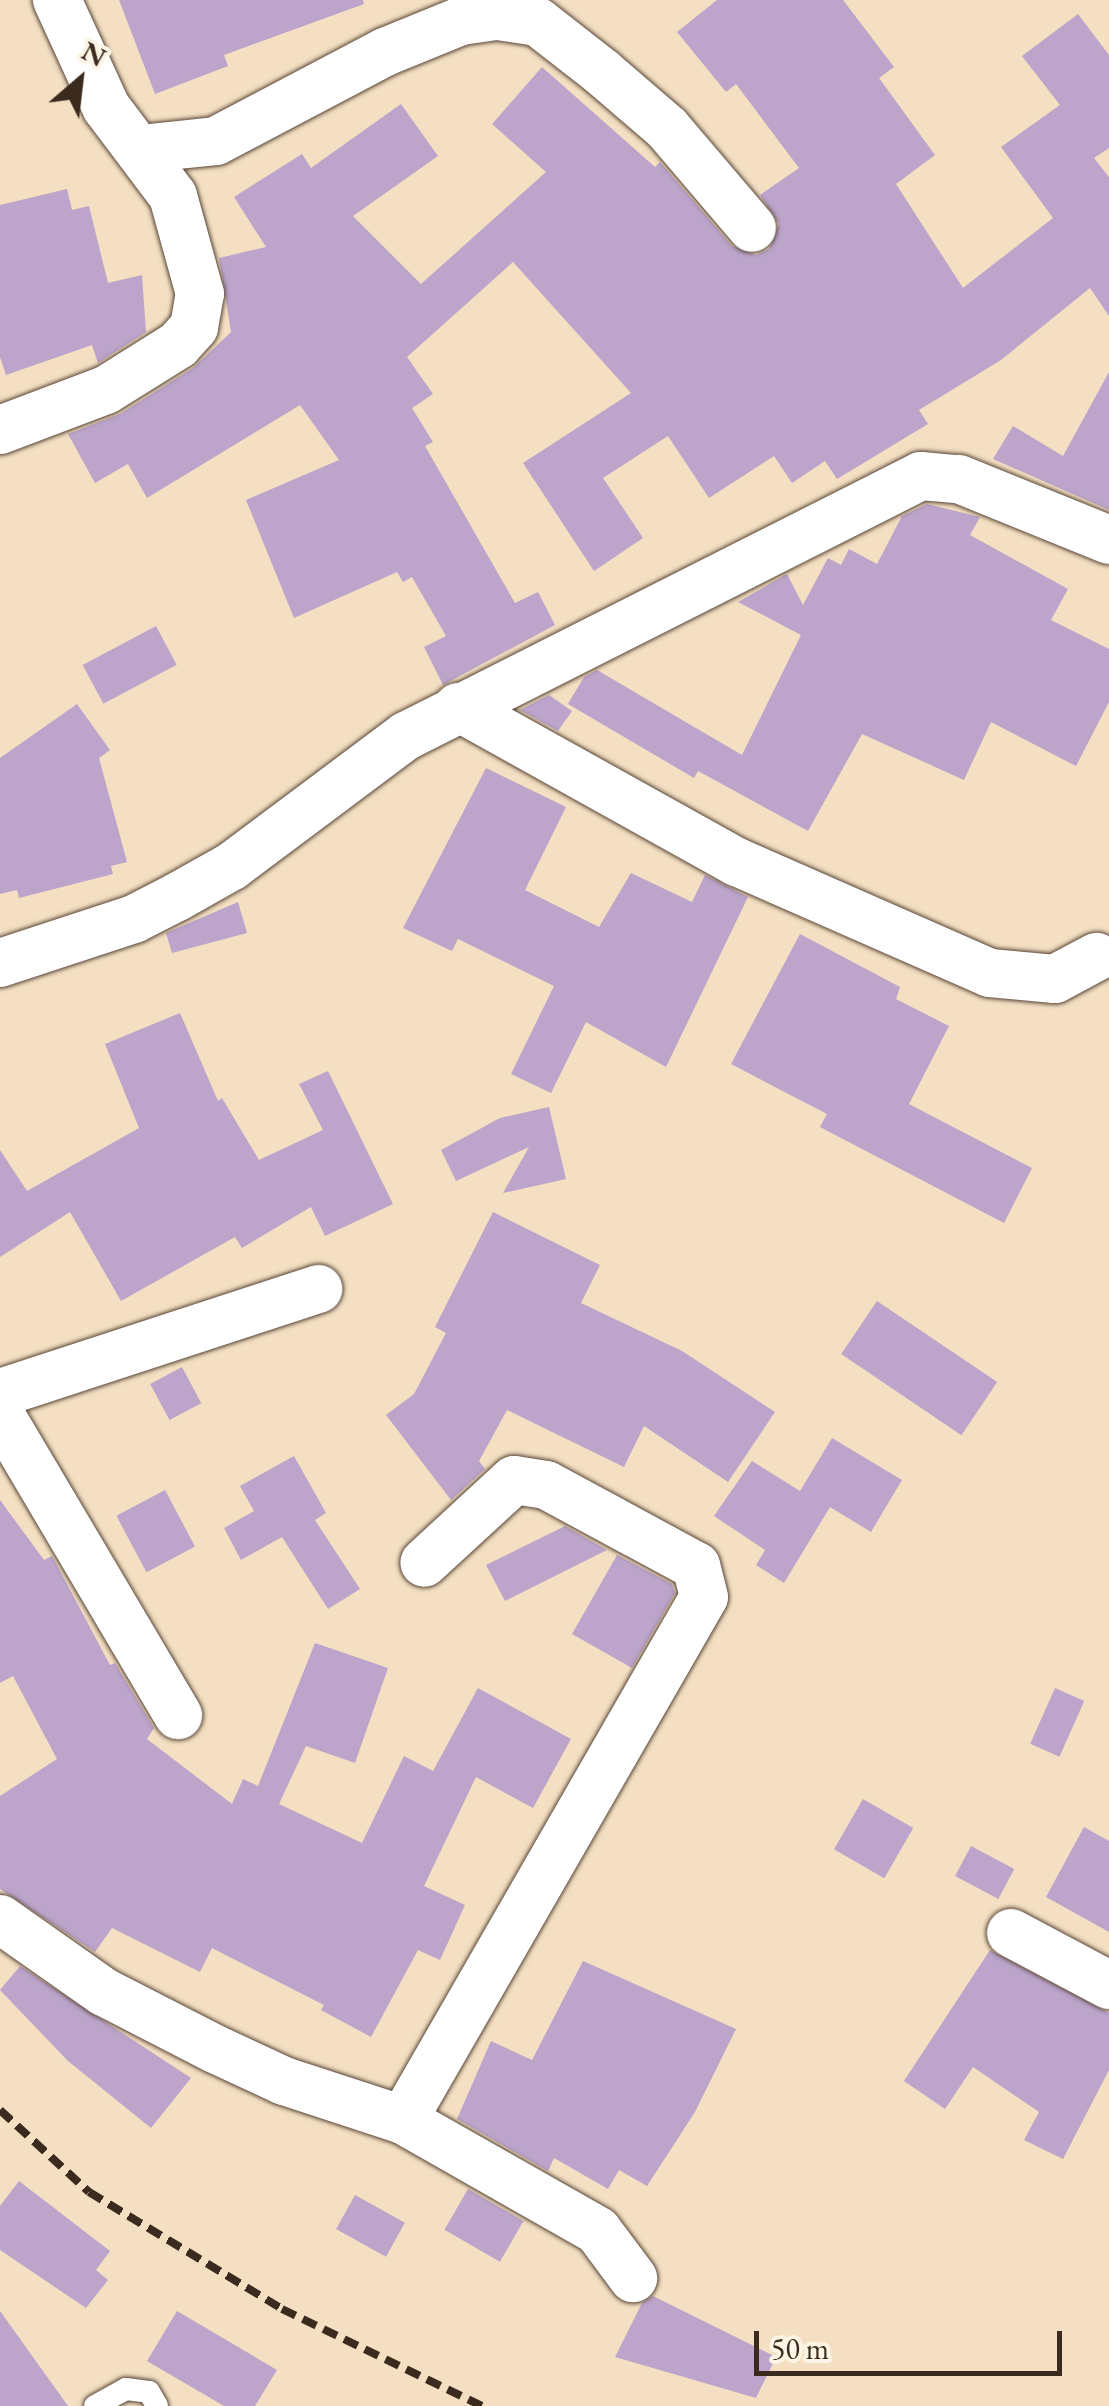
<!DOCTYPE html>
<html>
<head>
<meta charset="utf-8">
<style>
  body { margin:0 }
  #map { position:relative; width:1109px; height:2406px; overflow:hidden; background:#f4dfc2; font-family:"EB Garamond",serif }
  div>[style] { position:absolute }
  .building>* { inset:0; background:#bca4cb; transform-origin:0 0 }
  .roads { filter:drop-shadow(0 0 2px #574537) drop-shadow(0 0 2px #574537) }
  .service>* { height:22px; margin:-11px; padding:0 11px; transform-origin:11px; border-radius:11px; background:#fff }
  .minor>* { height:48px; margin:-24px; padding:0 24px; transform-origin:24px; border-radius:24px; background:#fff }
  .rail>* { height:8px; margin-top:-4px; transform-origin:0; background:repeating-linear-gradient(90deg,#3b2a1e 0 15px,transparent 0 23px) }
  span { translate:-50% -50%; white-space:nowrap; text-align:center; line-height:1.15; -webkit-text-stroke:8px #fcf5e5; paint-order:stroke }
  .north { position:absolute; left:30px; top:30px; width:100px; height:100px; -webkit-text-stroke:8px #fcf5e5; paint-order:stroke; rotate:28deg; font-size:28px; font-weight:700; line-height:40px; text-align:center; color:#3b2a1e }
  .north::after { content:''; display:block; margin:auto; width:35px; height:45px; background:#3b2a1e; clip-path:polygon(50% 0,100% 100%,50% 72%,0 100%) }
  .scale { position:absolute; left:754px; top:2331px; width:308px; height:45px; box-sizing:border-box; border:5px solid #3b2a1e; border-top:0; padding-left:12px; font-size:30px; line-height:35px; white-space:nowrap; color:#3b2a1e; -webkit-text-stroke:8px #fcf5e5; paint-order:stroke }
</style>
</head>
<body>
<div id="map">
  <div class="building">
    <i style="clip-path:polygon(119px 0,363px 0,364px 4px,224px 55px,228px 66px,155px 94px)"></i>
    <i style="clip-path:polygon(717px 0,843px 0,894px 67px,879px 78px,935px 155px,896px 184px,963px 288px,1053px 218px,1001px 147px,1060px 105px,1022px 56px,1078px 14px,1109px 55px,1109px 148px,1094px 158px,1109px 177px,1109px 316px,1090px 288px,1001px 360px,919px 410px,928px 424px,837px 479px,825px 461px,792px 483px,774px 456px,709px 498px,668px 436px,603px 478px,643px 538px,594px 571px,523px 463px,631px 393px,513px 262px,407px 357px,433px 394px,412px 408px,433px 442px,425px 446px,515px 603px,538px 592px,555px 625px,443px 685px,424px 647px,446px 636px,412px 577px,403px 582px,397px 572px,294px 618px,246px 500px,339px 460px,300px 405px,147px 498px,128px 464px,95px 483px,68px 434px,120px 414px,193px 368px,231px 332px,219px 258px,266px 247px,234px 197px,302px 154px,311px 168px,401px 104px,438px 156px,353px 216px,421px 284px,546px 172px,492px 124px,542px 67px,655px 167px,660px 162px,732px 246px,756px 255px,769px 249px,779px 224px,760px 195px,799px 168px,736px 84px,726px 92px,677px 32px)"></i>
    <i style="clip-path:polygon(67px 189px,72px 210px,89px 206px,108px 283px,142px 275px,146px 332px,98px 363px,92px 345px,6px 375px,0 357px,0 205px)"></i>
    <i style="clip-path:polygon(1109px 372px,1109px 510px,993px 459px,1013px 426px,1063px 456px)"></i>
    <i style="clip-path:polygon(927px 504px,980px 517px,970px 535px,1068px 589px,1051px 620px,1109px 649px,1109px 702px,1076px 766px,991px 722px,964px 780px,862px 734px,808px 831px,698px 771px,694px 778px,568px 704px,584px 677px,597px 670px,742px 755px,801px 635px,738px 602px,787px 574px,803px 605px,828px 558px,841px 565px,849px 549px,877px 564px,902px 516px)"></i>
    <i style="left:156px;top:626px;width:44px;height:83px;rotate:62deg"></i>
    <i style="clip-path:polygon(549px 695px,572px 711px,558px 731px,520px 710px)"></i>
    <i style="clip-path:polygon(77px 704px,110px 750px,99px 758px,127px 862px,111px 866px,113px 874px,19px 898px,17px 890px,0 894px,0 758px)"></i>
    <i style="clip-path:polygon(486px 768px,566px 807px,525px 890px,599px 927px,631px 873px,692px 902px,705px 875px,748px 897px,666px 1067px,586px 1022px,551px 1093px,511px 1074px,554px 986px,458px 939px,452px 951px,403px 928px)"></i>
    <i style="clip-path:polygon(238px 902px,247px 933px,172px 953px,166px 933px)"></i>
    <i style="clip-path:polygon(800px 934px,900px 987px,896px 999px,949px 1026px,909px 1104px,1032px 1168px,1004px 1223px,820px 1127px,827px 1114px,731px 1064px)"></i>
    <i style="clip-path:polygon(180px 1013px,218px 1101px,222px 1098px,259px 1160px,323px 1130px,299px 1084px,328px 1071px,393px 1204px,325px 1236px,311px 1207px,242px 1248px,235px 1237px,121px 1301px,70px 1212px,0 1257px,0 1150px,27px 1191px,139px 1128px,105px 1044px)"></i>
    <i style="clip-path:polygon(549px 1107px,566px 1179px,503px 1193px,529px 1147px,456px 1181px,441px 1150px,500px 1118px)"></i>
    <i style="clip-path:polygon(493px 1212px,600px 1265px,581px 1303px,682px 1351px,775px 1412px,728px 1482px,644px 1426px,624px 1467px,507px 1410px,479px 1461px,485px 1469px,451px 1500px,386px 1415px,414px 1394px,446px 1333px,435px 1327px)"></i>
    <i style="left:877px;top:1301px;width:145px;height:64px;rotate:34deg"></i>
    <i style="left:182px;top:1367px;width:41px;height:36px;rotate:62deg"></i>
    <i style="clip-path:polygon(832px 1438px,902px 1480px,871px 1532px,830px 1507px,784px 1583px,756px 1565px,765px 1550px,714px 1516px,752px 1461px,800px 1491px)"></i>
    <i style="clip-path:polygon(294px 1456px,326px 1513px,315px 1520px,360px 1589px,328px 1609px,282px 1537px,241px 1560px,224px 1528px,254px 1511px,240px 1486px)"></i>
    <i style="left:165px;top:1490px;width:64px;height:55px;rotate:62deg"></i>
    <i style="clip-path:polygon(0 1500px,44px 1560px,52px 1556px,110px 1665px,115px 1663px,154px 1728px,147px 1739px,232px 1804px,243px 1779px,258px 1786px,315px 1643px,388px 1668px,355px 1763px,306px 1746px,279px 1804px,362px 1843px,404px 1756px,433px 1771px,478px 1688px,571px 1739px,533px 1808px,476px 1777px,424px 1886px,465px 1905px,440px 1960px,418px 1950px,371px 2037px,321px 2010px,324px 2005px,212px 1948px,200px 1972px,112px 1928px,95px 1952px,0 1889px,0 1796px,57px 1759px,13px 1676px,0 1683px)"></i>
    <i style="clip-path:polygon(565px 1526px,607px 1550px,505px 1601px,486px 1565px)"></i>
    <i style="clip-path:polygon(617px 1555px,672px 1584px,675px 1593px,632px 1668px,572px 1634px)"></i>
    <i style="left:1055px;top:1688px;width:32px;height:61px;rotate:24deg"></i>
    <i style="left:863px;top:1799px;width:58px;height:58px;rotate:30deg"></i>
    <i style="clip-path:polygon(1084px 1827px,1109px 1841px,1109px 1932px,1046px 1897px)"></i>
    <i style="left:971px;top:1846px;width:49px;height:34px;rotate:28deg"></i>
    <i style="clip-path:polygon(990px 1950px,1109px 2013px,1109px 2070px,1063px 2159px,1024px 2140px,1039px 2112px,973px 2067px,945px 2109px,904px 2081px)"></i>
    <i style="clip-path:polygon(583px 1961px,736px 2029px,695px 2112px,647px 2186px,619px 2170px,608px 2189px,554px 2158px,548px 2171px,457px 2119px,491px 2041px,532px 2060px)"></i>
    <i style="clip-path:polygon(20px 1966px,191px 2078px,151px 2128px,68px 2061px,0 1990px)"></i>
    <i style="clip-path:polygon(19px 2181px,110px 2251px,96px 2270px,108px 2280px,86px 2308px,0 2250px,0 2206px)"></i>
    <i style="left:468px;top:2189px;width:64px;height:47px;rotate:30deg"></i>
    <i style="left:355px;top:2195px;width:57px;height:39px;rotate:29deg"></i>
    <i style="clip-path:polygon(653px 2296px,776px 2357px,756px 2398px,615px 2357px,642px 2303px)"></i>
    <i style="clip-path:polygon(0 2311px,68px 2406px,0 2406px)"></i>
    <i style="clip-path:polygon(177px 2311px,277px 2370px,255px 2406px,224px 2406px,147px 2361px)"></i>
  </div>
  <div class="roads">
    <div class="service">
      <i style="left:95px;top:2406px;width:35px;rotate:-29deg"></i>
      <i style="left:126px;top:2389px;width:23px;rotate:7deg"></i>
      <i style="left:149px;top:2392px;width:16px;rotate:60deg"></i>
    </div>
    <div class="minor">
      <i style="left:140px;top:149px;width:76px;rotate:-6deg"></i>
      <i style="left:216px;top:141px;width:191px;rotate:-27.8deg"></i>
      <i style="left:385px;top:52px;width:82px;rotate:-22.2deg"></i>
      <i style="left:461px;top:21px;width:37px;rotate:-8deg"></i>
      <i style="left:498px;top:16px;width:40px;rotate:8.5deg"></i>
      <i style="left:538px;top:22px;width:81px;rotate:38deg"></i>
      <i style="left:602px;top:72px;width:86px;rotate:40.7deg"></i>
      <i style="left:667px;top:128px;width:131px;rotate:49.6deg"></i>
      <i style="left:0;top:430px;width:113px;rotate:-20.7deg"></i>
      <i style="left:106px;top:390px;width:85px;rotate:-32deg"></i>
      <i style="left:178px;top:345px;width:24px;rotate:-48deg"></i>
      <i style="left:194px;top:327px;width:34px;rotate:-80deg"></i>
      <i style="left:200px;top:294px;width:102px;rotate:-105.4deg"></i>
      <i style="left:173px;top:196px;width:111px;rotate:-127deg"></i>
      <i style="left:106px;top:107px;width:118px;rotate:-114.6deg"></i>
      <i style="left:458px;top:707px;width:319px;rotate:29.1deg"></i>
      <i style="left:737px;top:862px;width:276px;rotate:23.7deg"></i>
      <i style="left:990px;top:973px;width:65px;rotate:5.3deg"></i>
      <i style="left:1055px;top:979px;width:47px;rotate:-28.2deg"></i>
      <i style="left:0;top:963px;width:141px;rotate:-18.2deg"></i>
      <i style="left:134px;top:919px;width:48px;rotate:-27.1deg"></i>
      <i style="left:177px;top:897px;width:63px;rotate:-29.4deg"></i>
      <i style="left:232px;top:866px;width:217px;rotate:-36.8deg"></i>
      <i style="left:406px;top:736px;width:577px;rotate:-26.79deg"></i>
      <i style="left:921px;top:476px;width:38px;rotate:5deg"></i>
      <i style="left:959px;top:479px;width:162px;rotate:22.1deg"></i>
      <i style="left:0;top:1393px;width:335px;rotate:-18.1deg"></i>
      <i style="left:0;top:1414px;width:350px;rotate:59.4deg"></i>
      <i style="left:0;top:1919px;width:127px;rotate:35.1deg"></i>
      <i style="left:104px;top:1992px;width:125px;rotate:27.2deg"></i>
      <i style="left:215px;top:2049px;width:76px;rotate:24.9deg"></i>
      <i style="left:284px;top:2081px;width:125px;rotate:18.1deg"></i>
      <i style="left:403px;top:2120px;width:603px;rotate:-60.08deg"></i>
      <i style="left:704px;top:1597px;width:32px;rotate:-104deg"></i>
      <i style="left:696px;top:1566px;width:170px;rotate:-151.6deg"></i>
      <i style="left:546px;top:1485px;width:32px;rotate:-171deg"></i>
      <i style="left:514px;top:1480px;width:122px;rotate:137.3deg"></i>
      <i style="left:1011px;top:1933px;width:111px;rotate:28deg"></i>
      <i style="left:403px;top:2120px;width:224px;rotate:29.6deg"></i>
      <i style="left:598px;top:2231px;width:59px;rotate:53.3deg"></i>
    </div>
  </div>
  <div class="rail">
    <i style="left:0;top:2110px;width:121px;rotate:42.7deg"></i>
    <i style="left:89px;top:2192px;width:226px;rotate:31.2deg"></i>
    <i style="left:282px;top:2309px;width:222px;rotate:25.9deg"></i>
  </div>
  <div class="north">N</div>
  <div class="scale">50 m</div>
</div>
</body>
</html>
